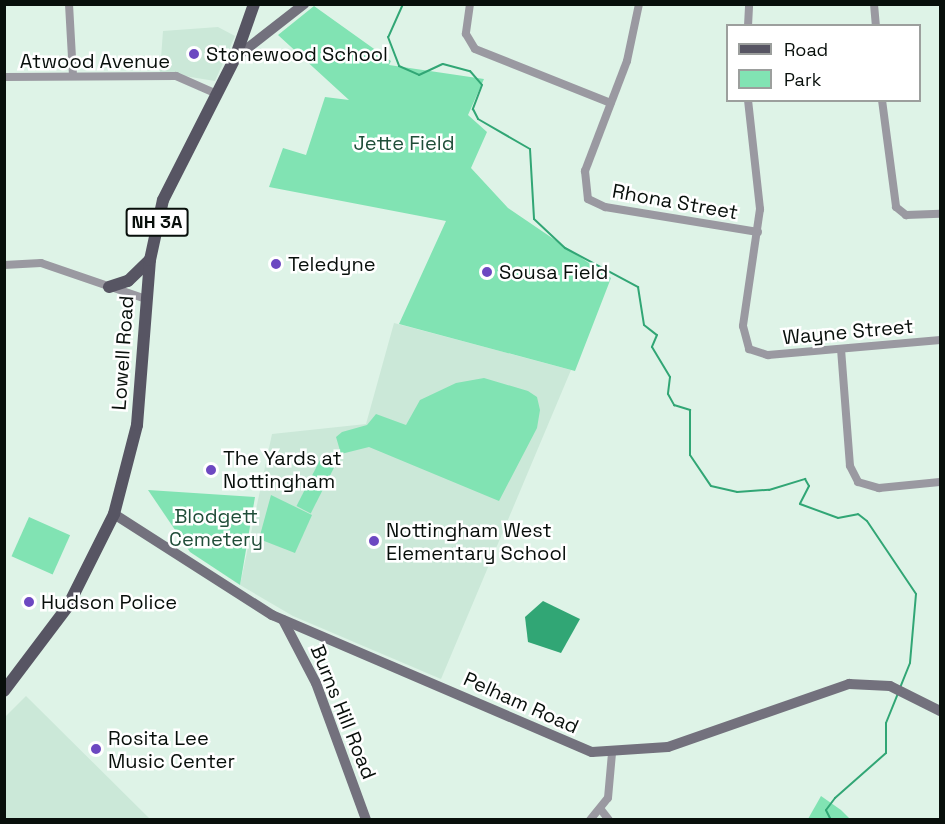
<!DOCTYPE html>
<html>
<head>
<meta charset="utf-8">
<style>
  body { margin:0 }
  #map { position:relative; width:945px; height:824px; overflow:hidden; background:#def3e7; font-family:"Space Grotesk",sans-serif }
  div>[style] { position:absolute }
  .built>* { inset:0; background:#cbe8d8 }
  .green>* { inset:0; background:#81e3b3; transform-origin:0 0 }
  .water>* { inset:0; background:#31a675 }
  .stream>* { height:2px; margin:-1px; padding:0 1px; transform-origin:1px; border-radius:1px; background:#31a675 }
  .street>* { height:8px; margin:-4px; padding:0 4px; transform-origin:4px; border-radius:4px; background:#9a99a1 }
  .secondary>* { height:10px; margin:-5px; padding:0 5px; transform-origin:5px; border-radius:5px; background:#73717d }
  .primary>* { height:12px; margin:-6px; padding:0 6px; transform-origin:6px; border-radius:6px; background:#575563 }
  .dots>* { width:16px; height:16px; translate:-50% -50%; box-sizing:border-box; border:3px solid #fff; border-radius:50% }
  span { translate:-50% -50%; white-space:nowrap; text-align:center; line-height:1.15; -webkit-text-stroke:5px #fff; paint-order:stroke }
  .shield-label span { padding:2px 4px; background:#fff; border:2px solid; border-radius:4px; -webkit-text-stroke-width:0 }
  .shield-label { font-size:18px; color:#080f0b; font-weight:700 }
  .poi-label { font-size:20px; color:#080f0b }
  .left { translate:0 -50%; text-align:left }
  .street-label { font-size:20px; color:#080f0b }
  .park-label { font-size:20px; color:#204e39 }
  .frame { position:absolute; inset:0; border:6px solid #080f0b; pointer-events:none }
  .legend { position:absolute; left:726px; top:24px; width:195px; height:78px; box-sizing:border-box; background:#fff; border:2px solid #9c9f9d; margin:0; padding:8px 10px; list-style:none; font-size:18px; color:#080f0b }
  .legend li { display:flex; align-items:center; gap:12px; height:30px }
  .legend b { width:30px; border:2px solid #9c9f9d }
</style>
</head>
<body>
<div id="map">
  <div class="built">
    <i style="clip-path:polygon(218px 27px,235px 36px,215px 81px,160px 72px,163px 31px)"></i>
    <i style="clip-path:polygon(394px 323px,571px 370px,441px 679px,293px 616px,240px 585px,272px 434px,366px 424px)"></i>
    <i style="clip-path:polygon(26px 696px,150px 819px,5px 819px,5px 717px)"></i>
  </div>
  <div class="green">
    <i style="clip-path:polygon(314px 6px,391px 61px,389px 65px,484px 79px,468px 115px,487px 132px,471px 168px,508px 208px,611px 278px,575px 371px,399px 324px,446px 221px,269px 187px,283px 148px,306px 155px,325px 97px,349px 100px,278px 35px)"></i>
    <i style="clip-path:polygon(484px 378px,528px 391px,537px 397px,540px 410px,537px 428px,499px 501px,369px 447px,341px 454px,336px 437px,342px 432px,367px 425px,376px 414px,406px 425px,420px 400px,456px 383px)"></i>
    <i style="left:321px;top:458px;width:16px;height:54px;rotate:27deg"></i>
    <i style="clip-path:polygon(148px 490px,255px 497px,240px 585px,190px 552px)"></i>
    <i style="clip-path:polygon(271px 495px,312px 515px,295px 553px,259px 539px)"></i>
    <i style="left:29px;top:517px;width:45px;height:43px;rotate:24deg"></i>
    <i style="clip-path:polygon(821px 796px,841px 810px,850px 819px,808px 819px)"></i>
  </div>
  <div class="water">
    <i style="clip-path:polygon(543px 601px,580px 619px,561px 653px,528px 642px,525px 617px)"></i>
  </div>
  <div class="stream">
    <i style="left:403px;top:4px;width:36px;rotate:114deg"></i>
    <i style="left:388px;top:37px;width:31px;rotate:69deg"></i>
    <i style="left:399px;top:66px;width:22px;rotate:24deg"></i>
    <i style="left:419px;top:75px;width:26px;rotate:-25deg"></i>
    <i style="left:443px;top:64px;width:28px;rotate:15deg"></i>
    <i style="left:470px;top:71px;width:18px;rotate:49deg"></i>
    <i style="left:482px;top:85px;width:26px;rotate:111deg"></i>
    <i style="left:473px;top:109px;width:11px;rotate:63deg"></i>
    <i style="left:478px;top:119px;width:60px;rotate:30deg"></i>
    <i style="left:530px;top:149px;width:70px;rotate:86.7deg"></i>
    <i style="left:534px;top:219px;width:42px;rotate:43.1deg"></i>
    <i style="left:565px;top:248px;width:83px;rotate:28.1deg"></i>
    <i style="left:638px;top:287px;width:38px;rotate:81deg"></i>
    <i style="left:644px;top:325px;width:16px;rotate:38deg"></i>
    <i style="left:657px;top:335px;width:13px;rotate:113deg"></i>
    <i style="left:652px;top:347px;width:35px;rotate:59deg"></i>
    <i style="left:670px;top:377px;width:17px;rotate:97deg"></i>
    <i style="left:668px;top:394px;width:13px;rotate:61deg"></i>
    <i style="left:674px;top:405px;width:17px;rotate:17deg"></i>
    <i style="left:690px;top:410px;width:45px;rotate:90deg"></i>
    <i style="left:690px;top:455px;width:37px;rotate:56deg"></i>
    <i style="left:711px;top:486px;width:27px;rotate:13deg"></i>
    <i style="left:737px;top:492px;width:32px;rotate:-4deg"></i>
    <i style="left:769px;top:490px;width:38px;rotate:-17deg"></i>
    <i style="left:805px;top:479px;width:8px;rotate:60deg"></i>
    <i style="left:809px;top:486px;width:20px;rotate:117deg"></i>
    <i style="left:800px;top:504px;width:40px;rotate:20.2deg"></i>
    <i style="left:838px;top:518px;width:20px;rotate:-11deg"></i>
    <i style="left:858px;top:514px;width:11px;rotate:38deg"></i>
    <i style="left:867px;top:521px;width:88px;rotate:56.1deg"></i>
    <i style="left:916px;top:594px;width:69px;rotate:95deg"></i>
    <i style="left:910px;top:663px;width:27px;rotate:112deg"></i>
    <i style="left:831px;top:820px;width:11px;rotate:-117deg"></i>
    <i style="left:826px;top:810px;width:15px;rotate:-53deg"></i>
    <i style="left:835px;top:798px;width:68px;rotate:-41.4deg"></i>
    <i style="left:886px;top:753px;width:30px;rotate:-90deg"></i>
    <i style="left:886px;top:723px;width:32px;rotate:-68deg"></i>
  </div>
  <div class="street">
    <i style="left:69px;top:4px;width:72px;rotate:86.8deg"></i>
    <i style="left:470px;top:4px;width:30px;rotate:98deg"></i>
    <i style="left:466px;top:34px;width:17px;rotate:59deg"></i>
    <i style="left:475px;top:49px;width:146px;rotate:21.7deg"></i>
    <i style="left:639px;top:4px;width:58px;rotate:101.9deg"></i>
    <i style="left:627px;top:61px;width:118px;rotate:110.9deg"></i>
    <i style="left:585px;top:171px;width:28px;rotate:84deg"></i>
    <i style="left:588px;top:199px;width:19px;rotate:25deg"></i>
    <i style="left:605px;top:207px;width:155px;rotate:9.3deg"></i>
    <i style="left:874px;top:4px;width:22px;rotate:85deg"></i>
    <i style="left:748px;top:26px;width:22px;rotate:-87deg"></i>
    <i style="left:4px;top:77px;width:172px;rotate:-0.3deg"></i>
    <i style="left:176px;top:76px;width:45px;rotate:23.7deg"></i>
    <i style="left:748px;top:100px;width:110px;rotate:83.7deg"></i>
    <i style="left:760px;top:209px;width:118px;rotate:98.3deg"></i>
    <i style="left:743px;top:326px;width:24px;rotate:75deg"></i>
    <i style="left:749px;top:349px;width:20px;rotate:18deg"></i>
    <i style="left:768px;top:355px;width:173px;rotate:-5deg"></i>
    <i style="left:882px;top:100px;width:108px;rotate:82.5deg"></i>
    <i style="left:896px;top:207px;width:13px;rotate:39deg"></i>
    <i style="left:906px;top:215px;width:34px;rotate:-2deg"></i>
    <i style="left:4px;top:265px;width:37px;rotate:-3deg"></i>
    <i style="left:41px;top:263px;width:111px;rotate:18.9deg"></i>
    <i style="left:841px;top:349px;width:117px;rotate:85.6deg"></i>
    <i style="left:850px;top:466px;width:18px;rotate:63deg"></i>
    <i style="left:858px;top:482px;width:22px;rotate:16deg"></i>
    <i style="left:879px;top:488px;width:61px;rotate:-5.6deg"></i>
    <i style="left:602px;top:811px;width:11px;rotate:52deg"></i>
    <i style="left:590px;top:820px;width:28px;rotate:-51deg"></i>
    <i style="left:608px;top:798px;width:45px;rotate:-84.9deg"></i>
  </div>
  <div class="secondary">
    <i style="left:235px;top:58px;width:88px;rotate:-38deg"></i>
    <i style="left:114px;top:514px;width:188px;rotate:32.6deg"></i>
    <i style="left:272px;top:615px;width:348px;rotate:23.2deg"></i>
    <i style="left:592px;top:752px;width:76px;rotate:-3.8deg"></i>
    <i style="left:668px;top:747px;width:192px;rotate:-19.2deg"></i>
    <i style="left:849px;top:684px;width:41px;rotate:2.8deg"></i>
    <i style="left:890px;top:686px;width:56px;rotate:26.6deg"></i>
    <i style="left:283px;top:620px;width:71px;rotate:62.4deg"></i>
    <i style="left:316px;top:683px;width:146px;rotate:69.9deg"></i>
  </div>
  <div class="primary">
    <i style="left:109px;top:287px;width:20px;rotate:-18deg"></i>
    <i style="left:128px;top:281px;width:30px;rotate:-44deg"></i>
    <i style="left:4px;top:691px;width:106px;rotate:-53deg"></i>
    <i style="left:68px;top:606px;width:103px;rotate:-63.4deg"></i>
    <i style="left:114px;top:514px;width:92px;rotate:-75.5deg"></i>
    <i style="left:137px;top:425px;width:166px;rotate:-85.5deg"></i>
    <i style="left:150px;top:260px;width:61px;rotate:-77.8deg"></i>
    <i style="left:163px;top:200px;width:159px;rotate:-63.1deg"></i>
    <i style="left:235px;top:58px;width:57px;rotate:-70.6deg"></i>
  </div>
  <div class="dots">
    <i style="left:194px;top:54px;background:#6c48c1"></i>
    <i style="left:276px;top:264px;background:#6c48c1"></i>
    <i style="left:487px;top:272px;background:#6c48c1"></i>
    <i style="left:211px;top:470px;background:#6c48c1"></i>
    <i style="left:374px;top:541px;background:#6c48c1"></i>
    <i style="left:29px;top:602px;background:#6c48c1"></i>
    <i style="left:96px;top:749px;background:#6c48c1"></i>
  </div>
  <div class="shield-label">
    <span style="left:157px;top:222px">NH 3A</span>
  </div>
  <div class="poi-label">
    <span class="left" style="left:206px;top:54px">Stonewood School</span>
    <span class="left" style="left:288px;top:264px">Teledyne</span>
    <span class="left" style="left:499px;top:272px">Sousa Field</span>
    <span class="left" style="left:223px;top:470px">The Yards at<br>Nottingham</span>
    <span class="left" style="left:386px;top:542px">Nottingham West<br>Elementary School</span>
    <span class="left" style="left:41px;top:602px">Hudson Police</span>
    <span class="left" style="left:108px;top:750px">Rosita Lee<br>Music Center</span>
  </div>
  <div class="street-label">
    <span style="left:95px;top:61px">Atwood Avenue</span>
    <span style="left:675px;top:202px;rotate:10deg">Rhona Street</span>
    <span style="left:848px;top:332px;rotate:-5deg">Wayne Street</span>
    <span style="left:123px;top:353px;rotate:-86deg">Lowell Road</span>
    <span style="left:521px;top:703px;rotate:24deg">Pelham Road</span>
    <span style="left:343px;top:712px;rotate:68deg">Burns Hill Road</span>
  </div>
  <div class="park-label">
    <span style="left:404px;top:143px">Jette Field</span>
    <span style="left:216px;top:528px">Blodgett<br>Cemetery</span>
  </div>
  <div class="frame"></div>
  <ul class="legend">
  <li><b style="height:8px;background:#575563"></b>Road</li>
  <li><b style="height:16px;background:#81e3b3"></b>Park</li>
  </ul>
</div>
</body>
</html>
